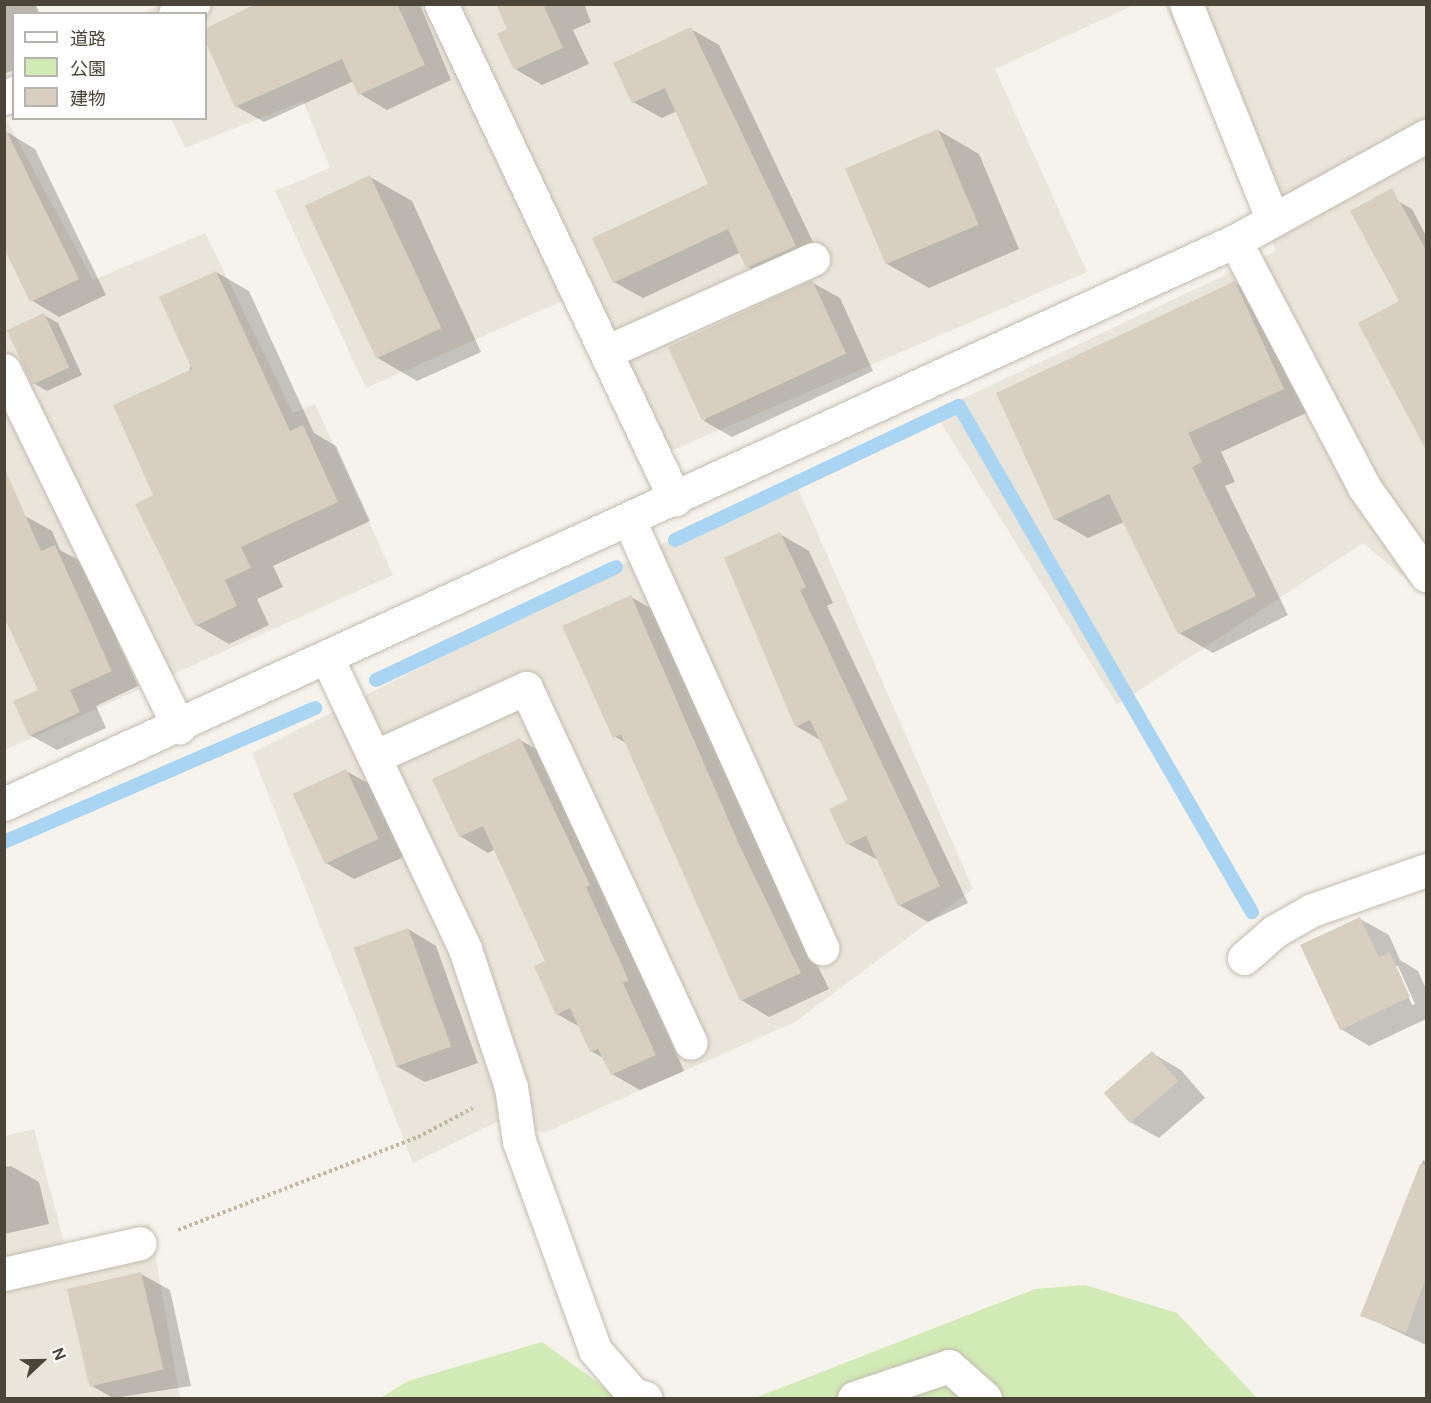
<!DOCTYPE html>
<html>
<head>
<meta charset="utf-8">
<style>
  body { margin:0 }
  #map { position:relative; width:1431px; height:1403px; overflow:hidden; background:#f6f3ec; font-family:"DM Sans","Noto Sans JP",sans-serif }
  div>[style] { position:absolute }
  .residential>* { inset:0; background:#eae5da }
  .green>* { inset:0; background:#d2eab5 }
  .shadow>* { inset:0; background:#0003 }
  .stream>* { height:14px; margin:-7px; padding:0 7px; transform-origin:7px; border-radius:7px; background:#a9d4f2 }
  .building>* { inset:0; background:#d8cfc1; transform-origin:0 0 }
  .path>* { height:4px; margin-top:-2px; transform-origin:0; background:repeating-linear-gradient(90deg,#c4b79f 0 3px,transparent 0 6px) }
  .roads { filter:drop-shadow(0 0 2px #c2bbae) drop-shadow(0 0 2px #c2bbae) }
  .minor>* { height:33px; margin:-16.5px; padding:0 16.5px; transform-origin:16.5px; border-radius:16.5px; background:#fff }
  span { translate:-50% -50%; white-space:nowrap; text-align:center; line-height:1.15; -webkit-text-stroke:4.5px #fff; paint-order:stroke }
  .frame { position:absolute; inset:0; border:6px solid #4b4439; pointer-events:none }
  .legend { position:absolute; left:12px; top:12px; width:195px; height:108px; box-sizing:border-box; background:#fff; border:2px solid #b7b4b0; margin:0; padding:8px 10px; list-style:none; font-size:18px; color:#4b4439 }
  .legend li { display:flex; align-items:center; gap:12px; height:30px }
  .legend b { width:30px; border:2px solid #b7b4b0 }
  .north { position:absolute; left:12px; top:1331px; width:60px; height:60px; -webkit-text-stroke:4px #fff; paint-order:stroke; rotate:68deg; font-size:16px; font-weight:700; line-height:24px; text-align:center; color:#4b4439 }
  .north::after { content:''; display:block; margin:auto; width:21px; height:27px; background:#4b4439; clip-path:polygon(50% 0,100% 100%,50% 72%,0 100%) }
</style>
</head>
<body>
<div id="map">
  <div class="residential">
    <i style="clip-path:polygon(161px 4px,1134px 5px,995px 69px,1087px 272px,645px 462px,567px 299px,366px 388px,275px 191px,330px 168px,303px 101px,185px 148px,171px 119px,206px 118px,206px 14px,142px 14px)"></i>
    <i style="clip-path:polygon(4px 5px,35px 5px,39px 13px,14px 14px,13px 114px,5px 117px,93px 280px,205px 233px,293px 413px,315px 404px,393px 575px,5px 750px)"></i>
    <i style="clip-path:polygon(1165px 5px,1426px 5px,1426px 595px,1363px 543px,1117px 705px,934px 412px,1276px 251px)"></i>
    <i style="clip-path:polygon(793px 477px,973px 889px,795px 1022px,544px 1133px,501px 1120px,413px 1163px,252px 753px)"></i>
    <i style="clip-path:polygon(34px 1129px,66px 1249px,150px 1223px,180px 1398px,5px 1398px,5px 1136px)"></i>
  </div>
  <div class="green">
    <i style="clip-path:polygon(1085px 1285px,1177px 1313px,1257px 1398px,755px 1398px,1035px 1289px)"></i>
    <i style="clip-path:polygon(542px 1342px,619px 1398px,380px 1398px,408px 1381px)"></i>
  </div>
  <div class="shadow">
    <i style="clip-path:polygon(4px 4px,35px 4px,40px 14px,14px 14px,14px 70px,4px 74px)"></i>
    <i style="clip-path:polygon(256px 4px,426px 4px,421px 7px,451px 80px,387px 110px,360px 94px,354px 81px,264px 122px,236px 106px,206px 39px,206px 29px)"></i>
    <i style="clip-path:polygon(497px 4px,584px 4px,591px 22px,573px 30px,589px 64px,542px 85px,515px 69px,509px 30px)"></i>
    <i style="clip-path:polygon(691px 29px,719px 45px,823px 263px,776px 284px,748px 267px,741px 252px,643px 298px,614px 282px,710px 184px,677px 111px,662px 118px,633px 102px)"></i>
    <i style="clip-path:polygon(938px 130px,979px 154px,1019px 249px,929px 288px,887px 264px)"></i>
    <i style="clip-path:polygon(7px 132px,35px 149px,106px 295px,59px 317px,31px 300px)"></i>
    <i style="clip-path:polygon(370px 177px,412px 201px,481px 352px,417px 381px,376px 357px)"></i>
    <i style="clip-path:polygon(1385px 194px,1412px 209px,1426px 236px,1426px 425px,1409px 414px,1401px 301px)"></i>
    <i style="clip-path:polygon(216px 272px,249px 291px,314px 433px,336px 446px,370px 521px,273px 566px,283px 587px,257px 599px,269px 625px,229px 644px,196px 625px,137px 504px,155px 496px)"></i>
    <i style="clip-path:polygon(811px 282px,840px 298px,873px 371px,732px 437px,704px 421px)"></i>
    <i style="clip-path:polygon(1235px 283px,1268px 302px,1317px 408px,1221px 452px,1235px 482px,1225px 486px,1288px 615px,1213px 653px,1179px 633px,1124px 522px,1088px 538px,1055px 519px)"></i>
    <i style="clip-path:polygon(44px 315px,58px 323px,82px 375px,47px 391px,33px 383px)"></i>
    <i style="clip-path:polygon(25px 516px,52px 531px,60px 550px,82px 562px,138px 686px,96px 706px,106px 728px,57px 750px,30px 735px,40px 691px)"></i>
    <i style="clip-path:polygon(780px 534px,809px 551px,833px 603px,827px 606px,968px 903px,928px 922px,899px 905px,878px 860px,848px 844px,850px 801px,822px 741px,796px 726px)"></i>
    <i style="clip-path:polygon(631px 597px,659px 613px,766px 860px,829px 989px,769px 1017px,741px 1000px,627px 744px,614px 736px)"></i>
    <i style="clip-path:polygon(520px 740px,549px 756px,684px 1071px,640px 1090px,612px 1074px,605px 1059px,591px 1051px,580px 1027px,557px 1014px,547px 961px,496px 849px,488px 853px,460px 836px)"></i>
    <i style="clip-path:polygon(346px 771px,375px 787px,406px 856px,354px 879px,326px 863px)"></i>
    <i style="clip-path:polygon(evenodd,1360px 919px,1389px 935px,1400px 960px,1418px 971px,1426px 989px,1426px 1019px,1369px 1046px,1341px 1029px,1360px 919px,1394px 966px,1398px 966px,1415px 1004px,1412px 1005px,1394px 966px)"></i>
    <i style="clip-path:polygon(408px 929px,436px 946px,478px 1063px,425px 1082px,396px 1066px)"></i>
    <i style="clip-path:polygon(1152px 1053px,1181px 1070px,1205px 1098px,1159px 1138px,1130px 1122px,1106px 1094px)"></i>
    <i style="clip-path:polygon(1423px 1160px,1426px 1162px,1426px 1345px,1362px 1315px)"></i>
    <i style="clip-path:polygon(11px 1166px,39px 1182px,49px 1224px,4px 1234px,4px 1167px)"></i>
    <i style="clip-path:polygon(141px 1274px,170px 1290px,191px 1386px,113px 1398px,90px 1385px)"></i>
  </div>
  <div class="stream">
    <i style="left:675px;top:540px;width:314px;rotate:-25.3deg"></i>
    <i style="left:959px;top:406px;width:585px;rotate:59.93deg"></i>
    <i style="left:376px;top:680px;width:265px;rotate:-25.2deg"></i>
    <i style="left:4px;top:842px;width:339px;rotate:-23.3deg"></i>
  </div>
  <div class="building">
    <i style="clip-path:polygon(256px 4px,397px 4px,425px 65px,358px 95px,342px 59px,235px 107px,206px 43px,206px 28px)"></i>
    <i style="clip-path:polygon(496px 4px,543px 4px,563px 48px,514px 70px,497px 34px,507px 29px)"></i>
    <i style="clip-path:polygon(691px 27px,796px 246px,746px 268px,728px 229px,613px 283px,592px 238px,708px 184px,665px 88px,632px 103px,613px 63px)"></i>
    <i style="clip-path:polygon(4px 126px,79px 279px,30px 302px,4px 248px)"></i>
    <i style="left:938px;top:129px;width:104px;height:101px;rotate:67deg"></i>
    <i style="left:370px;top:175px;width:169px;height:72px;rotate:65deg"></i>
    <i style="clip-path:polygon(1392px 188px,1426px 250px,1426px 450px,1358px 323px,1399px 301px,1350px 211px)"></i>
    <i style="clip-path:polygon(216px 271px,290px 431px,303px 425px,338px 502px,241px 547px,251px 568px,225px 580px,237px 606px,195px 626px,135px 504px,153px 495px,113px 405px,192px 369px,159px 297px)"></i>
    <i style="left:812px;top:280px;width:81px;height:159px;rotate:65deg"></i>
    <i style="clip-path:polygon(1235px 281px,1284px 389px,1188px 433px,1202px 462px,1192px 467px,1256px 596px,1178px 634px,1109px 494px,1054px 520px,996px 393px)"></i>
    <i style="left:44px;top:313px;width:60px;height:41px;rotate:65deg"></i>
    <i style="clip-path:polygon(4px 467px,41px 551px,55px 545px,112px 671px,70px 690px,80px 712px,29px 736px,13px 701px,38px 690px,4px 617px)"></i>
    <i style="clip-path:polygon(780px 532px,806px 587px,800px 590px,940px 886px,898px 906px,866px 836px,846px 845px,829px 809px,848px 800px,810px 720px,795px 727px,724px 558px)"></i>
    <i style="clip-path:polygon(631px 595px,738px 842px,801px 973px,740px 1001px,621px 734px,613px 738px,562px 626px)"></i>
    <i style="clip-path:polygon(520px 738px,590px 885px,586px 887px,629px 981px,623px 983px,656px 1055px,611px 1075px,598px 1049px,590px 1052px,570px 1008px,556px 1015px,534px 966px,545px 961px,483px 826px,459px 837px,432px 779px)"></i>
    <i style="left:346px;top:769px;width:77px;height:59px;rotate:65deg"></i>
    <i style="clip-path:polygon(1360px 917px,1379px 957px,1390px 952px,1410px 997px,1340px 1030px,1300px 945px)"></i>
    <i style="left:408px;top:928px;width:126px;height:58px;rotate:70deg"></i>
    <i style="left:1152px;top:1051px;width:40px;height:64px;rotate:49deg"></i>
    <i style="clip-path:polygon(1420px 1164px,1426px 1165px,1426px 1277px,1406px 1333px,1360px 1316px)"></i>
    <i style="left:141px;top:1272px;width:100px;height:76px;rotate:77deg"></i>
  </div>
  <div class="path">
    <i style="left:178px;top:1230px;width:257px;rotate:-21.2deg"></i>
    <i style="left:418px;top:1137px;width:62px;rotate:-27.8deg"></i>
  </div>
  <div class="roads">
    <div class="minor">
      <i style="left:441px;top:4px;width:548px;rotate:64.7deg"></i>
      <i style="left:1186px;top:4px;width:233px;rotate:68.1deg"></i>
      <i style="left:175px;top:14px;width:21px;rotate:-29deg"></i>
      <i style="left:4px;top:98px;width:11px;rotate:-27deg"></i>
      <i style="left:1235px;top:241px;width:278px;rotate:62.3deg"></i>
      <i style="left:1364px;top:487px;width:108px;rotate:54.8deg"></i>
      <i style="left:606px;top:352px;width:227px;rotate:-24.2deg"></i>
      <i style="left:4px;top:370px;width:398px;rotate:63.9deg"></i>
      <i style="left:629px;top:520px;width:470px;rotate:65.7deg"></i>
      <i style="left:328px;top:660px;width:320px;rotate:64.6deg"></i>
      <i style="left:465px;top:949px;width:145px;rotate:71.6deg"></i>
      <i style="left:511px;top:1087px;width:55px;rotate:81.6deg"></i>
      <i style="left:519px;top:1141px;width:222px;rotate:70deg"></i>
      <i style="left:595px;top:1350px;width:58px;rotate:49.2deg"></i>
      <i style="left:633px;top:1394px;width:13px;rotate:18deg"></i>
      <i style="left:374px;top:757px;width:167px;rotate:-24.4deg"></i>
      <i style="left:526px;top:688px;width:391px;rotate:65.1deg"></i>
      <i style="left:4px;top:804px;width:1354px;rotate:-24.58deg"></i>
      <i style="left:1235px;top:241px;width:218px;rotate:-28.8deg"></i>
      <i style="left:1244px;top:958px;width:41px;rotate:-41.1deg"></i>
      <i style="left:1275px;top:931px;width:43px;rotate:-29.6deg"></i>
      <i style="left:1312px;top:910px;width:121px;rotate:-19.3deg"></i>
      <i style="left:4px;top:1274px;width:139px;rotate:-12.8deg"></i>
      <i style="left:854px;top:1398px;width:100px;rotate:-18.6deg"></i>
      <i style="left:949px;top:1366px;width:48px;rotate:41.6deg"></i>
    </div>
  </div>
  <div class="frame"></div>
  <ul class="legend">
  <li><b style="height:8px;background:#fff"></b>道路</li>
  <li><b style="height:16px;background:#d2eab5"></b>公園</li>
  <li><b style="height:16px;background:#d8cfc1"></b>建物</li>
  </ul>
  <div class="north">N</div>
</div>
</body>
</html>
